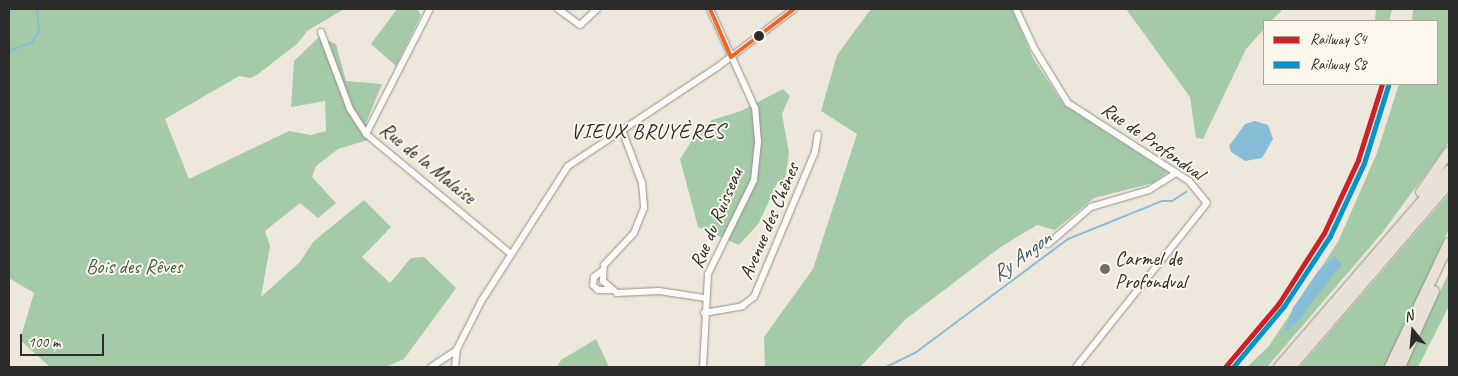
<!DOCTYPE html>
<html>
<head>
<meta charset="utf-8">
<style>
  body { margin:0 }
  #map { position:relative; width:1458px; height:376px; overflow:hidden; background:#eee7dc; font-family:Caveat,sans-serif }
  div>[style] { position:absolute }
  .forest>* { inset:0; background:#a4caa8 }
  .water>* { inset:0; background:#88bdd8 }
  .stream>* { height:2px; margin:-1px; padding:0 1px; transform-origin:1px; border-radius:1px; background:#88bdd8 }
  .roads { filter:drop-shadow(0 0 1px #928f8a) drop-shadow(0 0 1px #928f8a) }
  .minor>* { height:6px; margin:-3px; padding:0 3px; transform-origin:3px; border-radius:3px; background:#fcfbfa }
  .highway>* { height:10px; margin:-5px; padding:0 5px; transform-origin:5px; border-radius:5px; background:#e7e2d5 }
  .bus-1>* { height:4px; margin:-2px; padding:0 2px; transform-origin:2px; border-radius:2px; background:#f26522 }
  .rail-1>* { height:5px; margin:-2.5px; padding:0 2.5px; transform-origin:2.5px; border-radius:2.5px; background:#cb2127 }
  .rail-2>* { height:5px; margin:-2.5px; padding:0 2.5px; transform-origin:2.5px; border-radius:2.5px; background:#0096cb }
  .dots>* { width:14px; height:14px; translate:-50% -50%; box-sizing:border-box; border:2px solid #fbf7ec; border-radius:50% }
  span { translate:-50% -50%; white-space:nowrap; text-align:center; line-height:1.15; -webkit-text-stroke:4px #fbf7ec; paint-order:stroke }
  .street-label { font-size:20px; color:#2b2b2b }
  .poi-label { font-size:20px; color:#2b2b2b }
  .left { translate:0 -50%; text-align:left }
  .park-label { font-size:20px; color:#445d4a }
  .neighbourhood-label { font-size:21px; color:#2b2b2b; letter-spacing:1px }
  .water-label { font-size:21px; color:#3c5867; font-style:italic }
  .frame { position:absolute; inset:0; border:10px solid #2b2b2b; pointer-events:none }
  .legend { position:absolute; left:1263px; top:20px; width:175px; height:65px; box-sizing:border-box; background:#fbf7ec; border:1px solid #a8a59f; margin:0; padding:6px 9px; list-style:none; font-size:15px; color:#2b2b2b }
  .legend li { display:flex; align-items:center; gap:10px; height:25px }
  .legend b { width:25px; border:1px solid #a8a59f }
  .north { position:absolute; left:1388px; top:306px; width:50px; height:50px; -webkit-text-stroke:4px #fbf7ec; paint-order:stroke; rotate:343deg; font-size:14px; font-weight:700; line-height:20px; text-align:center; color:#2b2b2b }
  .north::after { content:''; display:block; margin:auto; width:18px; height:22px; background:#2b2b2b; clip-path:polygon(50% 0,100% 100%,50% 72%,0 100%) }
  .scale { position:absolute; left:20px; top:334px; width:84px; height:22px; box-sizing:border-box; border:2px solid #2b2b2b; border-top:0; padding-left:6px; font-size:15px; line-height:18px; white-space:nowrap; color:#2b2b2b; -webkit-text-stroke:4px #fbf7ec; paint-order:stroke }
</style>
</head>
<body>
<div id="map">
  <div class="forest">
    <i style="clip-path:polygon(9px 9px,344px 9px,307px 31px,298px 43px,257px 75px,250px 78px,239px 76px,165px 119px,189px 179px,289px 131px,311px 135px,326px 131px,325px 101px,291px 107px,294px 61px,319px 37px,336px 44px,346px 81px,382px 84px,366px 123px,368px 140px,338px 149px,316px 166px,312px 177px,336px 203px,318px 218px,300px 203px,265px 231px,270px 246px,261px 297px,300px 262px,313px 242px,364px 200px,391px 227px,362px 257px,390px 283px,411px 258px,424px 257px,456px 288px,404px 359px,386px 367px,50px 367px,20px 340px,34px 293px,9px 278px)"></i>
    <i style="clip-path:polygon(397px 9px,417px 9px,421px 15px,396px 66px,371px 44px)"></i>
    <i style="clip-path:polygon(871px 9px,1012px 9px,1033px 58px,1064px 105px,1168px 172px,1153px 183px,1094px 198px,1055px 230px,1037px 225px,1002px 246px,906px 319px,860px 367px,765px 367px,764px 337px,813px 269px,857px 134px,821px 111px,837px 55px)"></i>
    <i style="clip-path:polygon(1126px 9px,1283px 9px,1271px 21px,1264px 21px,1264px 29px,1246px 49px,1203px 139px,1196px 138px,1190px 97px)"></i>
    <i style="clip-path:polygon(1376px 9px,1392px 9px,1389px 21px,1375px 21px)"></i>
    <i style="clip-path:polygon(1413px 9px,1449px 9px,1449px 142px,1382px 233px,1267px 367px,1247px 367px,1269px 346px,1338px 242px,1377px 153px,1399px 84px,1437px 84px,1437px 21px,1412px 21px)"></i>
    <i style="clip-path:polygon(783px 89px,790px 96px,782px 114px,789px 153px,785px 180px,778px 181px,759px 223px,739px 245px,698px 227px,680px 159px,698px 131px,712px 120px,741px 111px)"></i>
    <i style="clip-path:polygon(1449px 194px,1449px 229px,1386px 367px,1300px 367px)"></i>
    <i style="clip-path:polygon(1449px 272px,1449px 306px,1418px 367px,1405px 367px)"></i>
    <i style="clip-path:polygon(596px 339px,609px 367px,557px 367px,561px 360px)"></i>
  </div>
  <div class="water">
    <i style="clip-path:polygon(1255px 121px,1268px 125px,1273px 139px,1262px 158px,1245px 161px,1231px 152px,1229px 146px,1245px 124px)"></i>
    <i style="clip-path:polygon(1335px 256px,1342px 264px,1298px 321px,1284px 333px,1293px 308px,1318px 271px)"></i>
  </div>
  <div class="stream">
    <i style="left:9px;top:51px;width:25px;rotate:-21deg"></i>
    <i style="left:32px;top:42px;width:12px;rotate:-55deg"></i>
    <i style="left:39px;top:32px;width:23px;rotate:-95deg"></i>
    <i style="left:886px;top:367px;width:32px;rotate:-26deg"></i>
    <i style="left:915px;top:353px;width:191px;rotate:-36.7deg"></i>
    <i style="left:1068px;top:239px;width:101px;rotate:-22deg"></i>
    <i style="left:1162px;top:201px;width:10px"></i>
    <i style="left:1172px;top:201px;width:17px;rotate:-33deg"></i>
  </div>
  <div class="roads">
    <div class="minor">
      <i style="left:558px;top:9px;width:27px;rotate:36deg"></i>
      <i style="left:580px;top:25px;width:23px;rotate:-43deg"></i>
      <i style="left:1016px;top:9px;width:43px;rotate:65.2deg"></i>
      <i style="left:1034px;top:48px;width:65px;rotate:58.3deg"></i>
      <i style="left:1068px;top:103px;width:144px;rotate:32.8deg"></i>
      <i style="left:1189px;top:181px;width:28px;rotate:51deg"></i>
      <i style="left:1207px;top:203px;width:210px;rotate:128.6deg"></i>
      <i style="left:321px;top:32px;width:82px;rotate:69.4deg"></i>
      <i style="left:350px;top:109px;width:30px;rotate:57deg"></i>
      <i style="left:366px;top:134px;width:187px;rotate:39.6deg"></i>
      <i style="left:622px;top:130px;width:57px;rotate:69.3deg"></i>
      <i style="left:642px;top:183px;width:25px;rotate:85deg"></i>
      <i style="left:644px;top:208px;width:27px;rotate:112deg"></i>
      <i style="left:634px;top:233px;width:44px;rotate:133.2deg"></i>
      <i style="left:604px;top:265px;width:16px;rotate:94deg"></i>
      <i style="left:603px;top:281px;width:18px;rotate:41deg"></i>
      <i style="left:617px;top:293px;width:42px;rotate:-2.7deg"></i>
      <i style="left:659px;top:291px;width:47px;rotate:8.7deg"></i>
      <i style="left:366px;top:134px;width:140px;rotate:-62.9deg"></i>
      <i style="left:1048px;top:244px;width:57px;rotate:-40.7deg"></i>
      <i style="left:1091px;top:207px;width:60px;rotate:-16.3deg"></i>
      <i style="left:1149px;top:190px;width:31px;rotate:-32deg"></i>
      <i style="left:602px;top:271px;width:10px;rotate:143deg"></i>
      <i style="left:594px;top:277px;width:8px;rotate:97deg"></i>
      <i style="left:593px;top:285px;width:7px;rotate:45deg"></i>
      <i style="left:598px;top:290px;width:13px"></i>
      <i style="left:704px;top:313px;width:39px;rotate:-10deg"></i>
      <i style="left:742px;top:306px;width:15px;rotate:-37deg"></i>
      <i style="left:754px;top:297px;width:157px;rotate:-67.2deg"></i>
      <i style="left:815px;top:152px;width:18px;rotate:-81deg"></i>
      <i style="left:431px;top:367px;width:31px;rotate:-33deg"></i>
      <i style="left:455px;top:367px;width:18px;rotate:-84deg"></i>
      <i style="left:457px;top:349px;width:55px;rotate:-63deg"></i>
      <i style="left:482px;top:300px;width:159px;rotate:-57.3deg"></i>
      <i style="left:568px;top:166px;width:178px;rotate:-33.5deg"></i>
      <i style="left:716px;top:68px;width:98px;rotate:-37.1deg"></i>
      <i style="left:703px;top:367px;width:93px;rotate:-86.9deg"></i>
      <i style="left:708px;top:274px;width:105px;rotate:-63.9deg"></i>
      <i style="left:754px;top:180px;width:39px;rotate:-84deg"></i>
      <i style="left:758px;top:141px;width:33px;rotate:-95deg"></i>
      <i style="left:755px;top:108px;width:109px;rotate:-114.4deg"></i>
    </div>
    <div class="highway">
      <i style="left:1421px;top:192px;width:49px;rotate:-55deg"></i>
      <i style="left:1279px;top:367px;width:260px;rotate:-49.2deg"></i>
      <i style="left:1291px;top:367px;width:243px;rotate:-49.3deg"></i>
      <i style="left:1390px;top:367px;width:137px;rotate:-64.6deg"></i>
      <i style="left:1400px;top:367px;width:83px;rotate:-65.9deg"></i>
    </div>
  </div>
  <div class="bus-1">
    <i style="left:710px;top:9px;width:52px;rotate:66.4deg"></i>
    <i style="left:731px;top:57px;width:79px;rotate:-37.3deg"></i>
  </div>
  <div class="rail-1">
    <i style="left:1225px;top:367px;width:84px;rotate:-49.8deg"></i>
    <i style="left:1279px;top:303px;width:83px;rotate:-57.3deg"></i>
    <i style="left:1324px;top:233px;width:81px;rotate:-65deg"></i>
    <i style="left:1358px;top:160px;width:80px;rotate:-72.5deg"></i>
  </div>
  <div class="rail-2">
    <i style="left:1233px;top:367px;width:80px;rotate:-50.1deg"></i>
    <i style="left:1284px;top:306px;width:84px;rotate:-56.7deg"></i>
    <i style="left:1330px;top:236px;width:81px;rotate:-65deg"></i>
    <i style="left:1364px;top:163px;width:81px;rotate:-72.7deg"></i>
  </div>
  <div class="dots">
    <i style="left:759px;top:36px;background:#2b2b2b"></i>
    <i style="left:1105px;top:269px;background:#6f6d69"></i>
  </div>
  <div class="street-label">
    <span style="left:1153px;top:141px;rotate:35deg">Rue de Profondval</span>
    <span style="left:428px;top:163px;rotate:39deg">Rue de la Malaise</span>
    <span style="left:716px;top:218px;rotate:-67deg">Rue du Ruisseau</span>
    <span style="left:769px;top:221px;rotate:-67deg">Avenue des Chênes</span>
  </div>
  <div class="poi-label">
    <span class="left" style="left:1115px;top:270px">Carmel de<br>Profondval</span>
  </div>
  <div class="park-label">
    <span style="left:134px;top:266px">Bois des Rêves</span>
  </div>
  <div class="neighbourhood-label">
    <span style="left:648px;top:131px">VIEUX BRUYÈRES</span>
  </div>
  <div class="water-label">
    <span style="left:1021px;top:256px;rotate:-37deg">Ry Angon</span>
  </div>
  <div class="frame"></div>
  <ul class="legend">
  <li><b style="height:6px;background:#cb2127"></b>Railway S4</li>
  <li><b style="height:6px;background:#0096cb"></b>Railway S8</li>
  </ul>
  <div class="north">N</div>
  <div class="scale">100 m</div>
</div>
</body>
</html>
